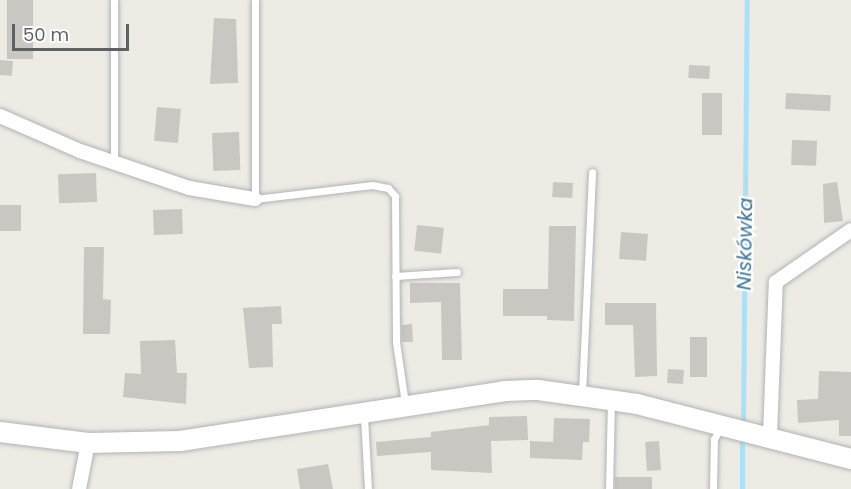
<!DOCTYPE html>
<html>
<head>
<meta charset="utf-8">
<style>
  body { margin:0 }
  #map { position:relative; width:851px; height:489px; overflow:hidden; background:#eeebe5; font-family:Poppins,sans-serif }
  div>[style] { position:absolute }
  .stream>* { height:4.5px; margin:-2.25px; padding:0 2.25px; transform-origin:2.25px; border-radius:2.25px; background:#aae1f9 }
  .building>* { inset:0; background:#cac6c2; transform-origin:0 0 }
  .roads { filter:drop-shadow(0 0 2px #b0b3b6) drop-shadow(0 0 2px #b0b3b6) }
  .lane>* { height:7px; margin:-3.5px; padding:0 3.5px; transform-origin:3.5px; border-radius:3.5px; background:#fff }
  .street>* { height:14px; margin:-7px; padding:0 7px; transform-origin:7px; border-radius:7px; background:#fff }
  .secondary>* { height:20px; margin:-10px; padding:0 10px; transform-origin:10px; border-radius:10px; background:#fff }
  span { translate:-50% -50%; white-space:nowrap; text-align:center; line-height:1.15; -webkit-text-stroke:4.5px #fff; paint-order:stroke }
  .water-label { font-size:20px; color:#41779a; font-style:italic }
  .scale { position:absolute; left:12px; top:24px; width:117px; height:27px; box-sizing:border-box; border:3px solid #5d6164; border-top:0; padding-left:8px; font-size:18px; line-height:21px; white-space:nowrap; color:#5d6164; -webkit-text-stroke:4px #fff; paint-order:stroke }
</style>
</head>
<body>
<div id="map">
  <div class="stream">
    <i style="left:743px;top:426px;width:426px;rotate:-89.5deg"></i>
    <i style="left:742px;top:489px;width:51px;rotate:-90deg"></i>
  </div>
  <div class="building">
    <i style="left:7px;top:0;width:26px;height:59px"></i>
    <i style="clip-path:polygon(214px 18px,236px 19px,238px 83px,210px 84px)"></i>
    <i style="left:0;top:60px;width:13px;height:15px;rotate:4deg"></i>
    <i style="left:689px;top:65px;width:21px;height:13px;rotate:3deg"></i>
    <i style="left:702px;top:93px;width:20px;height:42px"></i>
    <i style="left:786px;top:93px;width:45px;height:16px;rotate:3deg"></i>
    <i style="left:157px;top:107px;width:24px;height:34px;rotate:5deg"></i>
    <i style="left:239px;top:132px;width:38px;height:27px;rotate:88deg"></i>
    <i style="left:792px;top:140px;width:25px;height:25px;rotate:2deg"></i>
    <i style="left:96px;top:173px;width:29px;height:38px;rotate:88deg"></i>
    <i style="left:553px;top:182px;width:20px;height:15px;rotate:3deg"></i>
    <i style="clip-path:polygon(837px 182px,843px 221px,824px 223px,823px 184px)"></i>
    <i style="left:0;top:205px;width:21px;height:26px"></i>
    <i style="left:182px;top:209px;width:25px;height:29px;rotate:88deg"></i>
    <i style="left:417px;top:225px;width:27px;height:26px;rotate:6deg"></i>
    <i style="clip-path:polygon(549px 226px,576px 226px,574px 321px,547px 320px,547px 316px,503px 316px,503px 289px,548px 289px)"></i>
    <i style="left:621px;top:232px;width:27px;height:27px;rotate:4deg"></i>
    <i style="clip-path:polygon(84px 247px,104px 247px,103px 299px,111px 300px,110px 334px,83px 334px)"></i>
    <i style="clip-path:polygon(410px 283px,460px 283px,462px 360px,442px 360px,441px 302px,410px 303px)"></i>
    <i style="clip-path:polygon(605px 303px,656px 303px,657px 376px,635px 377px,633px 325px,605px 325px)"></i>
    <i style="clip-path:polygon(281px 306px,282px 324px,272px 324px,273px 367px,249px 368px,243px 308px)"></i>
    <i style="clip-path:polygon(412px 324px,413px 342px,402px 342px,402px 325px)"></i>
    <i style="left:690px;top:337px;width:17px;height:40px"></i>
    <i style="clip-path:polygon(175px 340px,177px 373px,187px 373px,186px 404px,123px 397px,125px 373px,141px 374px,140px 341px)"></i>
    <i style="left:668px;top:369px;width:16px;height:14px;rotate:4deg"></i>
    <i style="clip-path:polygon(819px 371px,851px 372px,851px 436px,839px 436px,839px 420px,798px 423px,797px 400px,818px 399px)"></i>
    <i style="clip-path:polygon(527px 416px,528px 440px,491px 441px,492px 473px,431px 470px,431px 452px,377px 456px,376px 442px,431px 437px,431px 432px,489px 425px,489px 417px)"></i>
    <i style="clip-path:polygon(554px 418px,590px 419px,589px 442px,583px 442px,582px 460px,530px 458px,530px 441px,553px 442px)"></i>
    <i style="left:659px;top:441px;width:29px;height:14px;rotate:86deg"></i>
    <i style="clip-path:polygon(328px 464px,333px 489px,300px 489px,297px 469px)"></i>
    <i style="left:652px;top:477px;width:12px;height:37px;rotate:90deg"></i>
  </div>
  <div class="roads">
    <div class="lane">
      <i style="left:114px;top:0;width:163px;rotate:90deg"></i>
      <i style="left:255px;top:0;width:199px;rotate:90deg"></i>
      <i style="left:255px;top:199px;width:118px;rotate:-6.8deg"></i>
      <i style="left:372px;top:185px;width:16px;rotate:11deg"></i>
      <i style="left:388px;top:188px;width:11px;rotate:49deg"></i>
      <i style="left:395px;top:196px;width:146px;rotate:89.6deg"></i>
      <i style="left:396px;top:342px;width:63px;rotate:81.7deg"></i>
      <i style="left:395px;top:276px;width:62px;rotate:-3.7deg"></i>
      <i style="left:582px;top:394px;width:222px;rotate:-87.4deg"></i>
      <i style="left:364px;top:416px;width:73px;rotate:86.9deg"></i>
      <i style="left:609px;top:489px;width:87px;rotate:-88.7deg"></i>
      <i style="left:713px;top:489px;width:50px;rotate:-88.9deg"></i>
      <i style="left:714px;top:439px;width:12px;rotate:-59deg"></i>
    </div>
    <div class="street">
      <i style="left:0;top:116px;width:87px;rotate:23.6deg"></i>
      <i style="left:80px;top:151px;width:115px;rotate:18.7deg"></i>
      <i style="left:189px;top:188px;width:67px;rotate:9.5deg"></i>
      <i style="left:770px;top:435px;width:153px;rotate:-87.8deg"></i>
      <i style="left:776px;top:282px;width:91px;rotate:-34.7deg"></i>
      <i style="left:79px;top:489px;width:47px;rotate:-78.9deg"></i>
    </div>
    <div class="secondary">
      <i style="left:0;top:432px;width:89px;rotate:7.1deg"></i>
      <i style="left:88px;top:443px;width:92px;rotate:-1.2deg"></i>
      <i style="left:180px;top:441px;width:329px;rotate:-8.7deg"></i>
      <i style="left:505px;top:391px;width:33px;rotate:-2deg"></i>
      <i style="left:538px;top:390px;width:100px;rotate:8deg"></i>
      <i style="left:637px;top:404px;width:221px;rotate:14.4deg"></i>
    </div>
  </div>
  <div class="water-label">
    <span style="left:745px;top:244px;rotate:-89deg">Niskówka</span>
  </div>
  <div class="scale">50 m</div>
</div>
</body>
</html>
